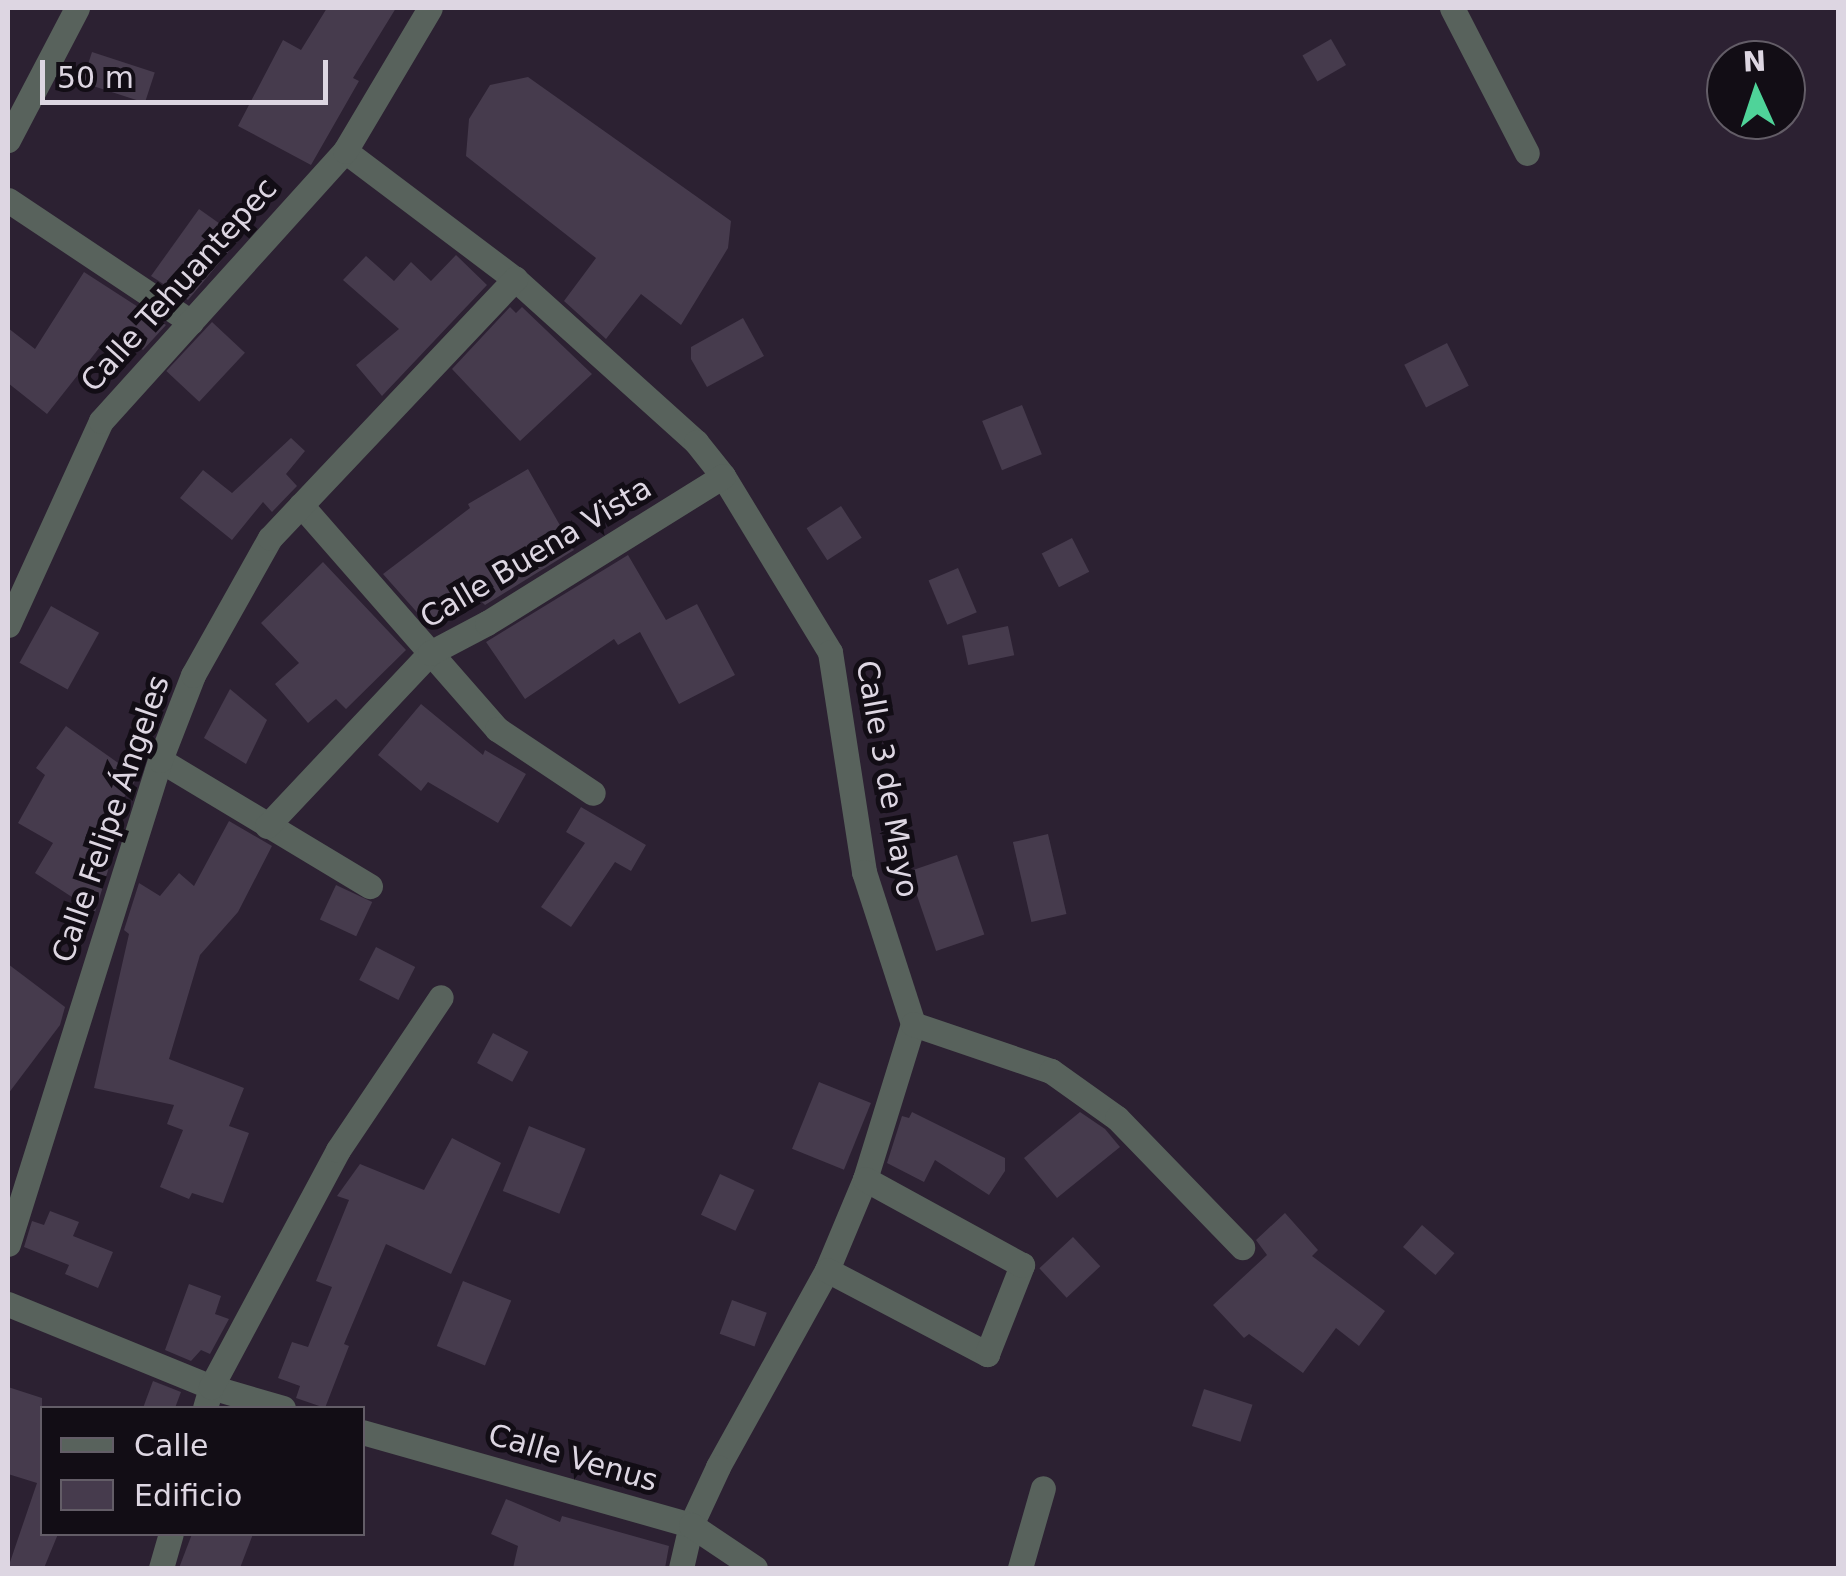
<!DOCTYPE html>
<html>
<head>
<meta charset="utf-8">
<style>
  body { margin:0 }
  #map { position:relative; width:1846px; height:1576px; overflow:hidden; background:#2c2132; font-family:"DejaVu Sans",sans-serif }
  div>[style] { position:absolute }
  .building>* { inset:0; background:#463b4d; transform-origin:0 0 }
  .minor>* { height:25px; margin:-12.5px; padding:0 12.5px; transform-origin:12.5px; border-radius:12.5px; background:#58625c }
  span { translate:-50% -50%; white-space:nowrap; text-align:center; line-height:1.15; -webkit-text-stroke:10px #120d15; paint-order:stroke }
  .street-label { font-size:30px; color:#ddd6e2 }
  .frame { position:absolute; inset:0; border:10px solid #ddd6e2; pointer-events:none }
  .legend { position:absolute; left:40px; top:1406px; width:325px; height:130px; box-sizing:border-box; background:#120d15; border:2px solid #635d67; margin:0; padding:12px 18px; list-style:none; font-size:30px; color:#ddd6e2 }
  .legend li { display:flex; align-items:center; gap:20px; height:50px }
  .legend b { width:50px; border:2px solid #635d67 }
  .north { position:absolute; left:1706px; top:40px; width:100px; height:100px; box-sizing:border-box; background:#120d15; border:2px solid #635d67; border-radius:50%; rotate:357deg; font-size:28px; font-weight:700; line-height:40px; text-align:center; color:#ddd6e2 }
  .north::after { content:''; display:block; margin:auto; width:35px; height:45px; background:#4fd399; clip-path:polygon(50% 0,100% 100%,50% 72%,0 100%) }
  .scale { position:absolute; left:40px; top:60px; width:288px; height:45px; box-sizing:border-box; border:5px solid #ddd6e2; border-top:0; padding-left:12px; font-size:30px; line-height:35px; white-space:nowrap; color:#ddd6e2; -webkit-text-stroke:8px #120d15; paint-order:stroke }
</style>
</head>
<body>
<div id="map">
  <div class="building">
    <i style="clip-path:polygon(327px 8px,396px 8px,353px 78px,359px 81px,311px 165px,238px 126px,283px 40px,301px 50px)"></i>
    <i style="left:1331px;top:39px;width:30px;height:33px;rotate:60deg"></i>
    <i style="left:92px;top:52px;width:66px;height:32px;rotate:18deg"></i>
    <i style="clip-path:polygon(528px 77px,731px 221px,728px 248px,681px 325px,641px 294px,606px 339px,564px 301px,596px 258px,466px 156px,469px 119px,490px 85px)"></i>
    <i style="clip-path:polygon(199px 209px,240px 238px,188px 300px,151px 276px)"></i>
    <i style="clip-path:polygon(456px 255px,487px 285px,382px 396px,356px 365px,399px 329px,343px 280px,366px 256px,394px 281px,411px 262px,431px 281px)"></i>
    <i style="clip-path:polygon(84px 272px,166px 325px,143px 350px,138px 345px,126px 364px,100px 347px,47px 414px,8px 383px,8px 328px,35px 349px)"></i>
    <i style="clip-path:polygon(510px 307px,516px 313px,522px 307px,592px 374px,520px 441px,452px 369px)"></i>
    <i style="clip-path:polygon(743px 318px,764px 356px,707px 387px,691px 359px,691px 347px)"></i>
    <i style="left:212px;top:322px;width:45px;height:67px;rotate:43deg"></i>
    <i style="left:1447px;top:343px;width:48px;height:48px;rotate:63deg"></i>
    <i style="left:1022px;top:405px;width:53px;height:43px;rotate:68deg"></i>
    <i style="clip-path:polygon(291px 438px,305px 451px,286px 474px,297px 486px,272px 512px,263px 502px,232px 540px,180px 498px,203px 470px,232px 493px)"></i>
    <i style="clip-path:polygon(528px 469px,574px 550px,485px 605px,468px 589px,430px 627px,383px 574px,470px 508px,468px 504px)"></i>
    <i style="left:841px;top:506px;width:38px;height:41px;rotate:57deg"></i>
    <i style="left:1072px;top:538px;width:38px;height:34px;rotate:63deg"></i>
    <i style="clip-path:polygon(628px 555px,666px 620px,697px 604px,735px 675px,679px 704px,640px 632px,618px 645px,614px 639px,525px 699px,486px 642px)"></i>
    <i style="clip-path:polygon(323px 562px,406px 650px,346px 709px,336px 699px,308px 723px,275px 684px,299px 663px,261px 623px)"></i>
    <i style="left:958px;top:568px;width:48px;height:32px;rotate:67deg"></i>
    <i style="left:51px;top:606px;width:55px;height:65px;rotate:29deg"></i>
    <i style="left:1008px;top:626px;width:30px;height:47px;rotate:78deg"></i>
    <i style="clip-path:polygon(230px 689px,267px 720px,246px 764px,204px 738px)"></i>
    <i style="clip-path:polygon(421px 704px,483px 755px,485px 750px,526px 774px,498px 823px,428px 782px,421px 791px,378px 755px)"></i>
    <i style="clip-path:polygon(66px 726px,138px 777px,88px 850px,110px 864px,95px 912px,35px 873px,53px 843px,18px 823px,45px 775px,36px 768px)"></i>
    <i style="clip-path:polygon(581px 807px,646px 845px,631px 871px,615px 862px,571px 927px,541px 907px,585px 843px,566px 832px)"></i>
    <i style="clip-path:polygon(229px 821px,272px 846px,238px 912px,200px 955px,169px 1059px,244px 1088px,229px 1126px,249px 1133px,223px 1203px,192px 1193px,189px 1199px,160px 1187px,183px 1130px,167px 1124px,174px 1105px,94px 1088px,129px 934px,124px 930px,139px 883px,160px 896px,179px 873px,194px 886px)"></i>
    <i style="left:1048px;top:834px;width:82px;height:36px;rotate:77deg"></i>
    <i style="left:957px;top:855px;width:84px;height:51px;rotate:71deg"></i>
    <i style="left:336px;top:885px;width:40px;height:38px;rotate:25deg"></i>
    <i style="left:376px;top:947px;width:44px;height:37px;rotate:27deg"></i>
    <i style="clip-path:polygon(8px 964px,65px 1007px,60px 1025px,8px 1094px)"></i>
    <i style="left:493px;top:1033px;width:40px;height:34px;rotate:28deg"></i>
    <i style="left:819px;top:1082px;width:56px;height:72px;rotate:22deg"></i>
    <i style="clip-path:polygon(912px 1112px,1005px 1158px,1005px 1171px,989px 1195px,935px 1160px,924px 1182px,887px 1163px,902px 1116px,909px 1118px)"></i>
    <i style="clip-path:polygon(1080px 1112px,1105px 1129px,1120px 1147px,1057px 1198px,1024px 1158px)"></i>
    <i style="left:529px;top:1126px;width:61px;height:70px;rotate:22deg"></i>
    <i style="clip-path:polygon(452px 1138px,501px 1163px,451px 1274px,386px 1244px,344px 1344px,349px 1346px,325px 1408px,296px 1398px,300px 1386px,278px 1378px,292px 1342px,308px 1347px,332px 1287px,316px 1281px,349px 1200px,337px 1196px,360px 1164px,424px 1190px)"></i>
    <i style="left:720px;top:1174px;width:38px;height:45px;rotate:25deg"></i>
    <i style="clip-path:polygon(50px 1211px,79px 1222px,73px 1236px,113px 1252px,98px 1288px,65px 1274px,69px 1265px,24px 1247px,32px 1221px,44px 1225px)"></i>
    <i style="clip-path:polygon(1285px 1213px,1318px 1250px,1312px 1256px,1385px 1311px,1359px 1346px,1336px 1328px,1303px 1373px,1249px 1334px,1244px 1338px,1213px 1305px,1267px 1255px,1256px 1240px)"></i>
    <i style="left:1422px;top:1225px;width:43px;height:29px;rotate:41deg"></i>
    <i style="left:1073px;top:1237px;width:40px;height:46px;rotate:47deg"></i>
    <i style="left:463px;top:1281px;width:52px;height:70px;rotate:22deg"></i>
    <i style="clip-path:polygon(189px 1284px,221px 1296px,215px 1314px,229px 1319px,210px 1354px,201px 1350px,191px 1361px,165px 1350px)"></i>
    <i style="left:732px;top:1300px;width:37px;height:36px;rotate:20deg"></i>
    <i style="clip-path:polygon(153px 1381px,181px 1392px,175px 1408px,143px 1408px)"></i>
    <i style="clip-path:polygon(8px 1387px,42px 1398px,42px 1534px,58px 1534px,44px 1568px,8px 1568px,37px 1483px,8px 1474px)"></i>
    <i style="left:1204px;top:1389px;width:51px;height:39px;rotate:18deg"></i>
    <i style="clip-path:polygon(506px 1499px,560px 1522px,562px 1516px,669px 1546px,665px 1568px,513px 1568px,518px 1546px,491px 1534px)"></i>
    <i style="clip-path:polygon(192px 1534px,253px 1534px,240px 1568px,179px 1568px)"></i>
  </div>
  <div class="minor">
    <i style="left:1452px;top:8px;width:163px;rotate:62.7deg"></i>
    <i style="left:8px;top:140px;width:149px;rotate:-62.4deg"></i>
    <i style="left:345px;top:151px;width:213px;rotate:37deg"></i>
    <i style="left:515px;top:279px;width:244px;rotate:42deg"></i>
    <i style="left:696px;top:442px;width:43px;rotate:51.5deg"></i>
    <i style="left:723px;top:476px;width:206px;rotate:58.7deg"></i>
    <i style="left:830px;top:652px;width:223px;rotate:81.2deg"></i>
    <i style="left:864px;top:872px;width:160px;rotate:72.1deg"></i>
    <i style="left:913px;top:1024px;width:162px;rotate:107.2deg"></i>
    <i style="left:865px;top:1179px;width:99px;rotate:112.7deg"></i>
    <i style="left:827px;top:1270px;width:225px;rotate:119deg"></i>
    <i style="left:718px;top:1467px;width:64px;rotate:115deg"></i>
    <i style="left:691px;top:1525px;width:44px;rotate:103.1deg"></i>
    <i style="left:8px;top:200px;width:220px;rotate:33.7deg"></i>
    <i style="left:301px;top:505px;width:298px;rotate:48.8deg"></i>
    <i style="left:497px;top:729px;width:115px;rotate:33.7deg"></i>
    <i style="left:8px;top:625px;width:224px;rotate:-65.5deg"></i>
    <i style="left:101px;top:421px;width:364px;rotate:-47.9deg"></i>
    <i style="left:345px;top:151px;width:166px;rotate:-59.3deg"></i>
    <i style="left:160px;top:760px;width:245px;rotate:31deg"></i>
    <i style="left:267px;top:826px;width:238px;rotate:-46.7deg"></i>
    <i style="left:430px;top:653px;width:64px;rotate:-27.8deg"></i>
    <i style="left:487px;top:623px;width:278px;rotate:-31.9deg"></i>
    <i style="left:913px;top:1024px;width:146px;rotate:18.8deg"></i>
    <i style="left:1051px;top:1071px;width:81px;rotate:35.5deg"></i>
    <i style="left:1117px;top:1118px;width:180px;rotate:45.9deg"></i>
    <i style="left:8px;top:1244px;width:507px;rotate:-72.57deg"></i>
    <i style="left:160px;top:760px;width:91px;rotate:-68.8deg"></i>
    <i style="left:193px;top:675px;width:157px;rotate:-60.7deg"></i>
    <i style="left:270px;top:538px;width:357px;rotate:-46.6deg"></i>
    <i style="left:827px;top:1270px;width:181px;rotate:27.7deg"></i>
    <i style="left:987px;top:1354px;width:96px;rotate:-68.5deg"></i>
    <i style="left:1022px;top:1265px;width:179px;rotate:-151.3deg"></i>
    <i style="left:8px;top:1304px;width:219px;rotate:22.2deg"></i>
    <i style="left:211px;top:1387px;width:75px;rotate:16.3deg"></i>
    <i style="left:205px;top:1408px;width:22px;rotate:-74deg"></i>
    <i style="left:211px;top:1387px;width:269px;rotate:-61.8deg"></i>
    <i style="left:338px;top:1150px;width:184px;rotate:-56.1deg"></i>
    <i style="left:362px;top:1432px;width:342px;rotate:15.8deg"></i>
    <i style="left:691px;top:1525px;width:77px;rotate:33.9deg"></i>
    <i style="left:161px;top:1568px;width:35px;rotate:-74deg"></i>
    <i style="left:1020px;top:1568px;width:83px;rotate:-74deg"></i>
  </div>
  <div class="street-label">
    <span style="left:179px;top:285px;rotate:-48deg">Calle Tehuantepec</span>
    <span style="left:536px;top:553px;rotate:-31deg">Calle Buena Vista</span>
    <span style="left:887px;top:779px;rotate:80deg">Calle 3 de Mayo</span>
    <span style="left:111px;top:819px;rotate:-71deg">Calle Felipe Ángeles</span>
    <span style="left:573px;top:1458px;rotate:16deg">Calle Venus</span>
  </div>
  <div class="frame"></div>
  <ul class="legend">
  <li><b style="height:12px;background:#58625c"></b>Calle</li>
  <li><b style="height:28px;background:#463b4d"></b>Edificio</li>
  </ul>
  <div class="north">N</div>
  <div class="scale">50 m</div>
</div>
</body>
</html>
